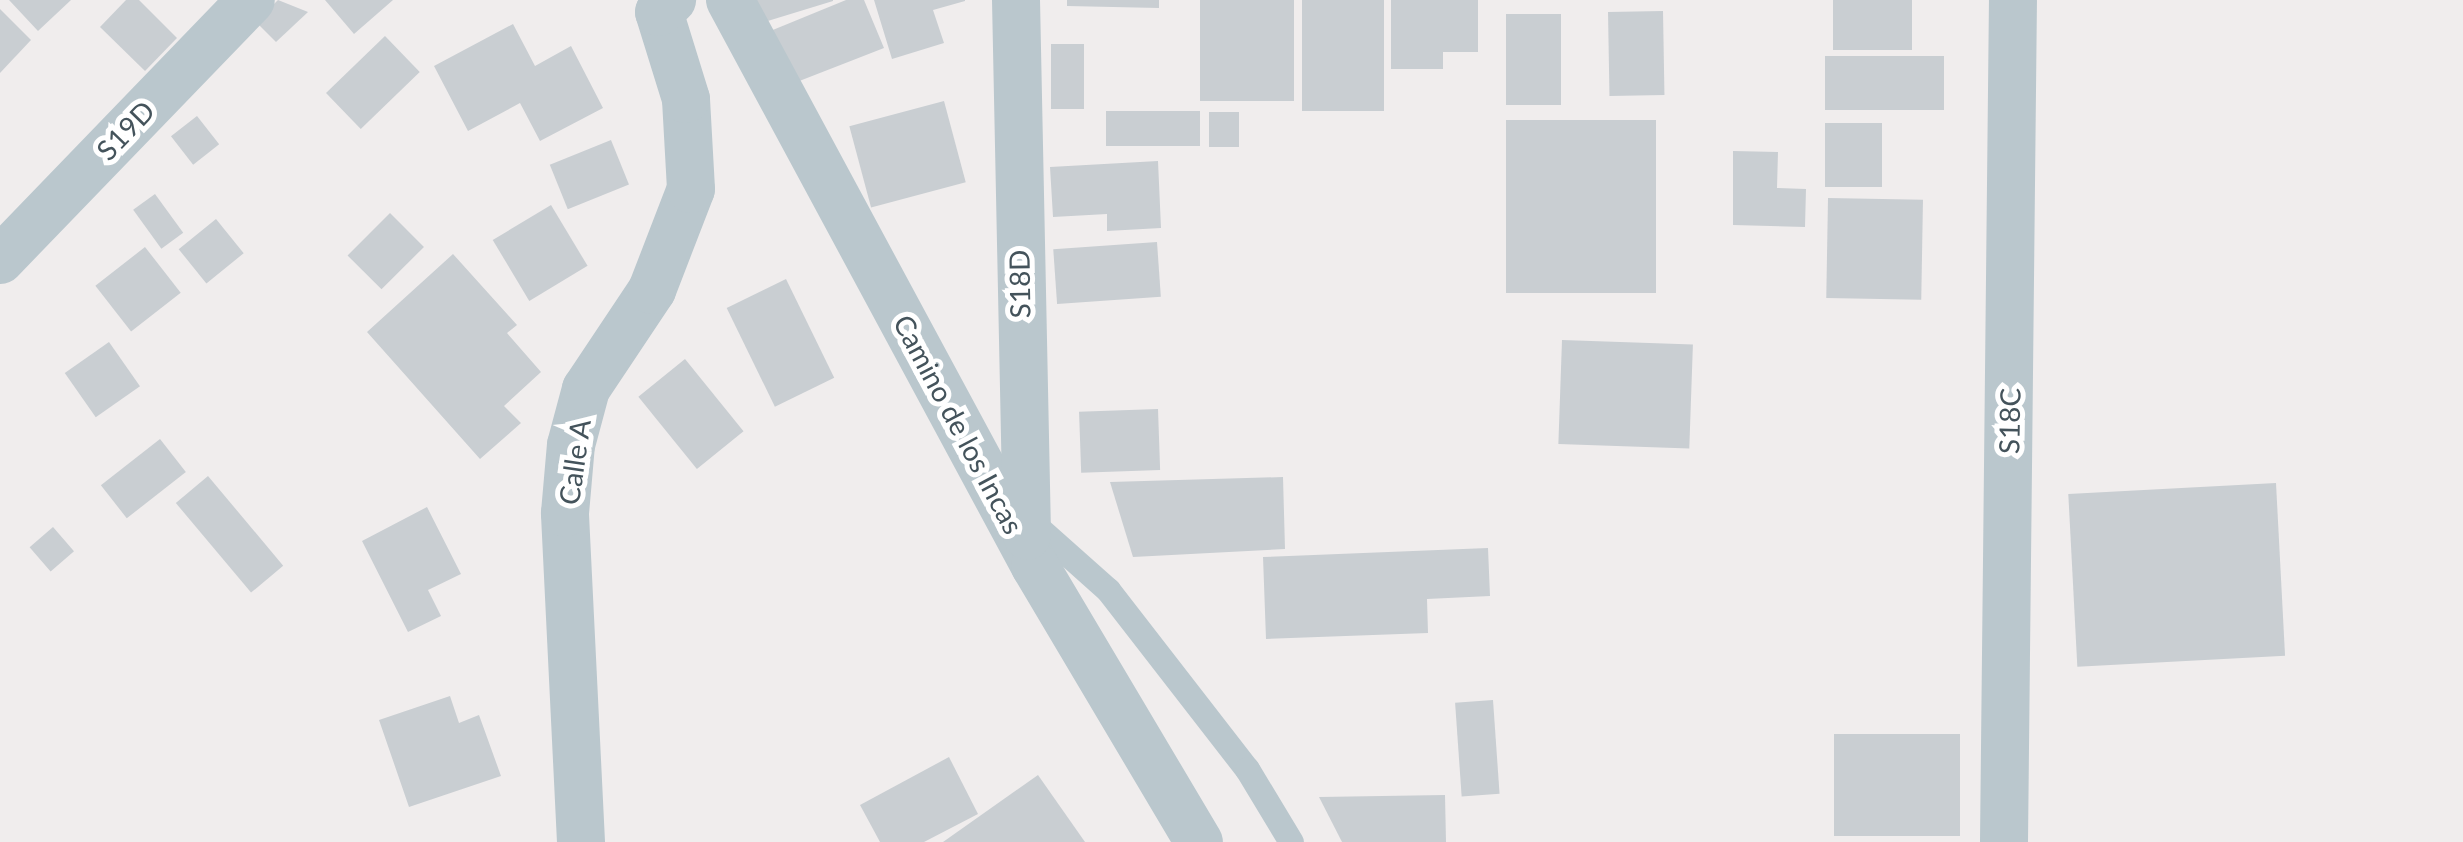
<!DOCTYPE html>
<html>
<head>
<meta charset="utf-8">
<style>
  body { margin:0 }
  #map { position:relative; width:2463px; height:842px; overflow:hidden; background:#f0eded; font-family:Lato,sans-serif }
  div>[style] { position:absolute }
  .building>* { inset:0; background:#c9ced2; transform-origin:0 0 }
  .service>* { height:25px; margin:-12.5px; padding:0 12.5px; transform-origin:12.5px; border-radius:12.5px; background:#bac7cd }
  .minor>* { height:48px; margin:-24px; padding:0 24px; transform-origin:24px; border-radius:24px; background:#bac7cd }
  span { translate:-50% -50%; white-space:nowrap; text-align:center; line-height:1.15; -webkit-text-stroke:10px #fff; paint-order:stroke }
  .street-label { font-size:28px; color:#44535b }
</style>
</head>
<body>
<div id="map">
  <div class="building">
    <i style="clip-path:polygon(9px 0,71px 0,38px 31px)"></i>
    <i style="clip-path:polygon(126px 0,139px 0,177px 38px,145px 71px,100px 27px)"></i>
    <i style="clip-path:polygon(278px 0,308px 12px,276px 42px,256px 22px)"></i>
    <i style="clip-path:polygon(325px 0,393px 0,354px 34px)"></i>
    <i style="clip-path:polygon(750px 0,833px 0,833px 1px,758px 24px)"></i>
    <i style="clip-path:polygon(846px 0,864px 0,884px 48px,784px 87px,763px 34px)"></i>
    <i style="clip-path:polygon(874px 0,965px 0,965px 1px,933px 10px,944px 43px,892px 59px)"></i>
    <i style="clip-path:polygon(1067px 0,1159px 0,1159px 8px,1067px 6px)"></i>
    <i style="left:1200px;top:0;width:94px;height:101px"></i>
    <i style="left:1302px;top:0;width:82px;height:111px"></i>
    <i style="clip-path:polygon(1391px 0,1478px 0,1478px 52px,1443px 52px,1443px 69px,1391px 69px)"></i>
    <i style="left:1833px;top:0;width:79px;height:50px"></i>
    <i style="clip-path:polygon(0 9px,31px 40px,0 73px)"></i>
    <i style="left:1663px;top:11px;width:84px;height:55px;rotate:89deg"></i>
    <i style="left:1506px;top:14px;width:55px;height:91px"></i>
    <i style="clip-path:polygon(513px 24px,535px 66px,571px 46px,603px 108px,540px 141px,520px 103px,468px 131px,434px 66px)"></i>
    <i style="left:385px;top:36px;width:50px;height:82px;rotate:46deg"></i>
    <i style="left:1051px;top:44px;width:33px;height:65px"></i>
    <i style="left:1825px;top:56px;width:119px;height:54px"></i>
    <i style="left:944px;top:101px;width:84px;height:98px;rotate:75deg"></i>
    <i style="left:1106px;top:111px;width:94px;height:35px"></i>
    <i style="left:1239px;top:112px;width:35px;height:30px;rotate:90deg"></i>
    <i style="left:197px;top:116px;width:36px;height:33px;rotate:52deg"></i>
    <i style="left:1506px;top:120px;width:150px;height:173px"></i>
    <i style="left:1825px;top:123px;width:57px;height:64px"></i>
    <i style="left:611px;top:140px;width:48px;height:66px;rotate:68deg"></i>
    <i style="clip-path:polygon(1733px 151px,1778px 152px,1777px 188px,1806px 189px,1805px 227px,1733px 225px)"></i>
    <i style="clip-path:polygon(1158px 161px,1161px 228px,1107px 231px,1107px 214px,1053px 217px,1050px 167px)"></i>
    <i style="left:155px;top:194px;width:48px;height:27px;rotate:54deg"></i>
    <i style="left:1828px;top:198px;width:95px;height:100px;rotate:1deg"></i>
    <i style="left:551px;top:205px;width:71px;height:68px;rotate:59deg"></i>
    <i style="left:390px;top:213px;width:48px;height:60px;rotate:45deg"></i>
    <i style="left:216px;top:219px;width:44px;height:48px;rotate:51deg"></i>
    <i style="left:1157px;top:242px;width:55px;height:104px;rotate:86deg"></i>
    <i style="left:145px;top:247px;width:58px;height:63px;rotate:52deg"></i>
    <i style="clip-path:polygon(453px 254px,517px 325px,507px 333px,541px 372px,504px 406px,521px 423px,480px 459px,367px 332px)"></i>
    <i style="left:786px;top:279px;width:110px;height:66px;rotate:64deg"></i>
    <i style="left:1562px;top:340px;width:131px;height:104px;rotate:2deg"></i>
    <i style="left:109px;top:342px;width:54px;height:54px;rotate:55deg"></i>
    <i style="left:685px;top:359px;width:93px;height:60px;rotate:51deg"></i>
    <i style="left:1158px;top:409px;width:61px;height:79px;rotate:88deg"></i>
    <i style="left:160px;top:439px;width:42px;height:75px;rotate:52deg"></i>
    <i style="left:208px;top:476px;width:117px;height:42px;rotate:50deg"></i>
    <i style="clip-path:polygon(1283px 477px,1285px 549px,1133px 557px,1110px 482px)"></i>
    <i style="left:2276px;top:483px;width:173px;height:208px;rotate:87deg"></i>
    <i style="clip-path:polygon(427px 507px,461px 574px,428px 590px,441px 616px,408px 632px,362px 541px)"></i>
    <i style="left:53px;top:527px;width:32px;height:31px;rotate:49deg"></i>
    <i style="clip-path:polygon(1488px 548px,1490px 596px,1427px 599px,1428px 633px,1266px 639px,1263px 557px)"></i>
    <i style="clip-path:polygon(450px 696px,459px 723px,479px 715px,501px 776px,409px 807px,379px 720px)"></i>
    <i style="left:1493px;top:700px;width:94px;height:38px;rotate:86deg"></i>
    <i style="left:1834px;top:734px;width:126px;height:102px"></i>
    <i style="clip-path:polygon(949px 757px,978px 814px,924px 842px,880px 842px,860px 805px)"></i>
    <i style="clip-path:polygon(1038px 775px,1085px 842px,943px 842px)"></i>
    <i style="clip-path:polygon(1445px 795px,1446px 842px,1342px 842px,1319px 797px)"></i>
  </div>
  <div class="service">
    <i style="left:1026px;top:517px;width:110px;rotate:41.7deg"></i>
    <i style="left:1108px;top:590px;width:227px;rotate:52.2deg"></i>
    <i style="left:1247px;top:769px;width:85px;rotate:58.9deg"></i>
  </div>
  <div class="minor">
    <i style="left:730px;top:0;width:643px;rotate:61.68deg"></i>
    <i style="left:1035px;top:566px;width:321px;rotate:59.3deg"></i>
    <i style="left:1016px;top:0;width:536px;rotate:88.82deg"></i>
    <i style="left:0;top:260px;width:361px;rotate:-46deg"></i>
    <i style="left:581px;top:842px;width:329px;rotate:-92.8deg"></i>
    <i style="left:565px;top:513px;width:68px;rotate:-85deg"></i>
    <i style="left:571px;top:445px;width:58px;rotate:-75deg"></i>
    <i style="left:586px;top:389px;width:119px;rotate:-56.3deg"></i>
    <i style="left:652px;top:290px;width:108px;rotate:-68.9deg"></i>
    <i style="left:691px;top:189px;width:90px;rotate:-93.2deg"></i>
    <i style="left:686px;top:99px;width:91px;rotate:-107.2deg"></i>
    <i style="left:659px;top:12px;width:18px;rotate:-43deg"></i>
    <i style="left:2004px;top:842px;width:842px;rotate:-89.39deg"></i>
  </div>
  <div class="street-label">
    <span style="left:125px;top:130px;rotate:-46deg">S19D</span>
    <span style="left:1019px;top:284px;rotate:-91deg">S18D</span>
    <span style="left:2009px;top:421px;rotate:-89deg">S18C</span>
    <span style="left:959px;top:424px;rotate:62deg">Camino de los Incas</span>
    <span style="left:574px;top:462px;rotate:-82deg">Calle A</span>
  </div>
</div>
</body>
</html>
